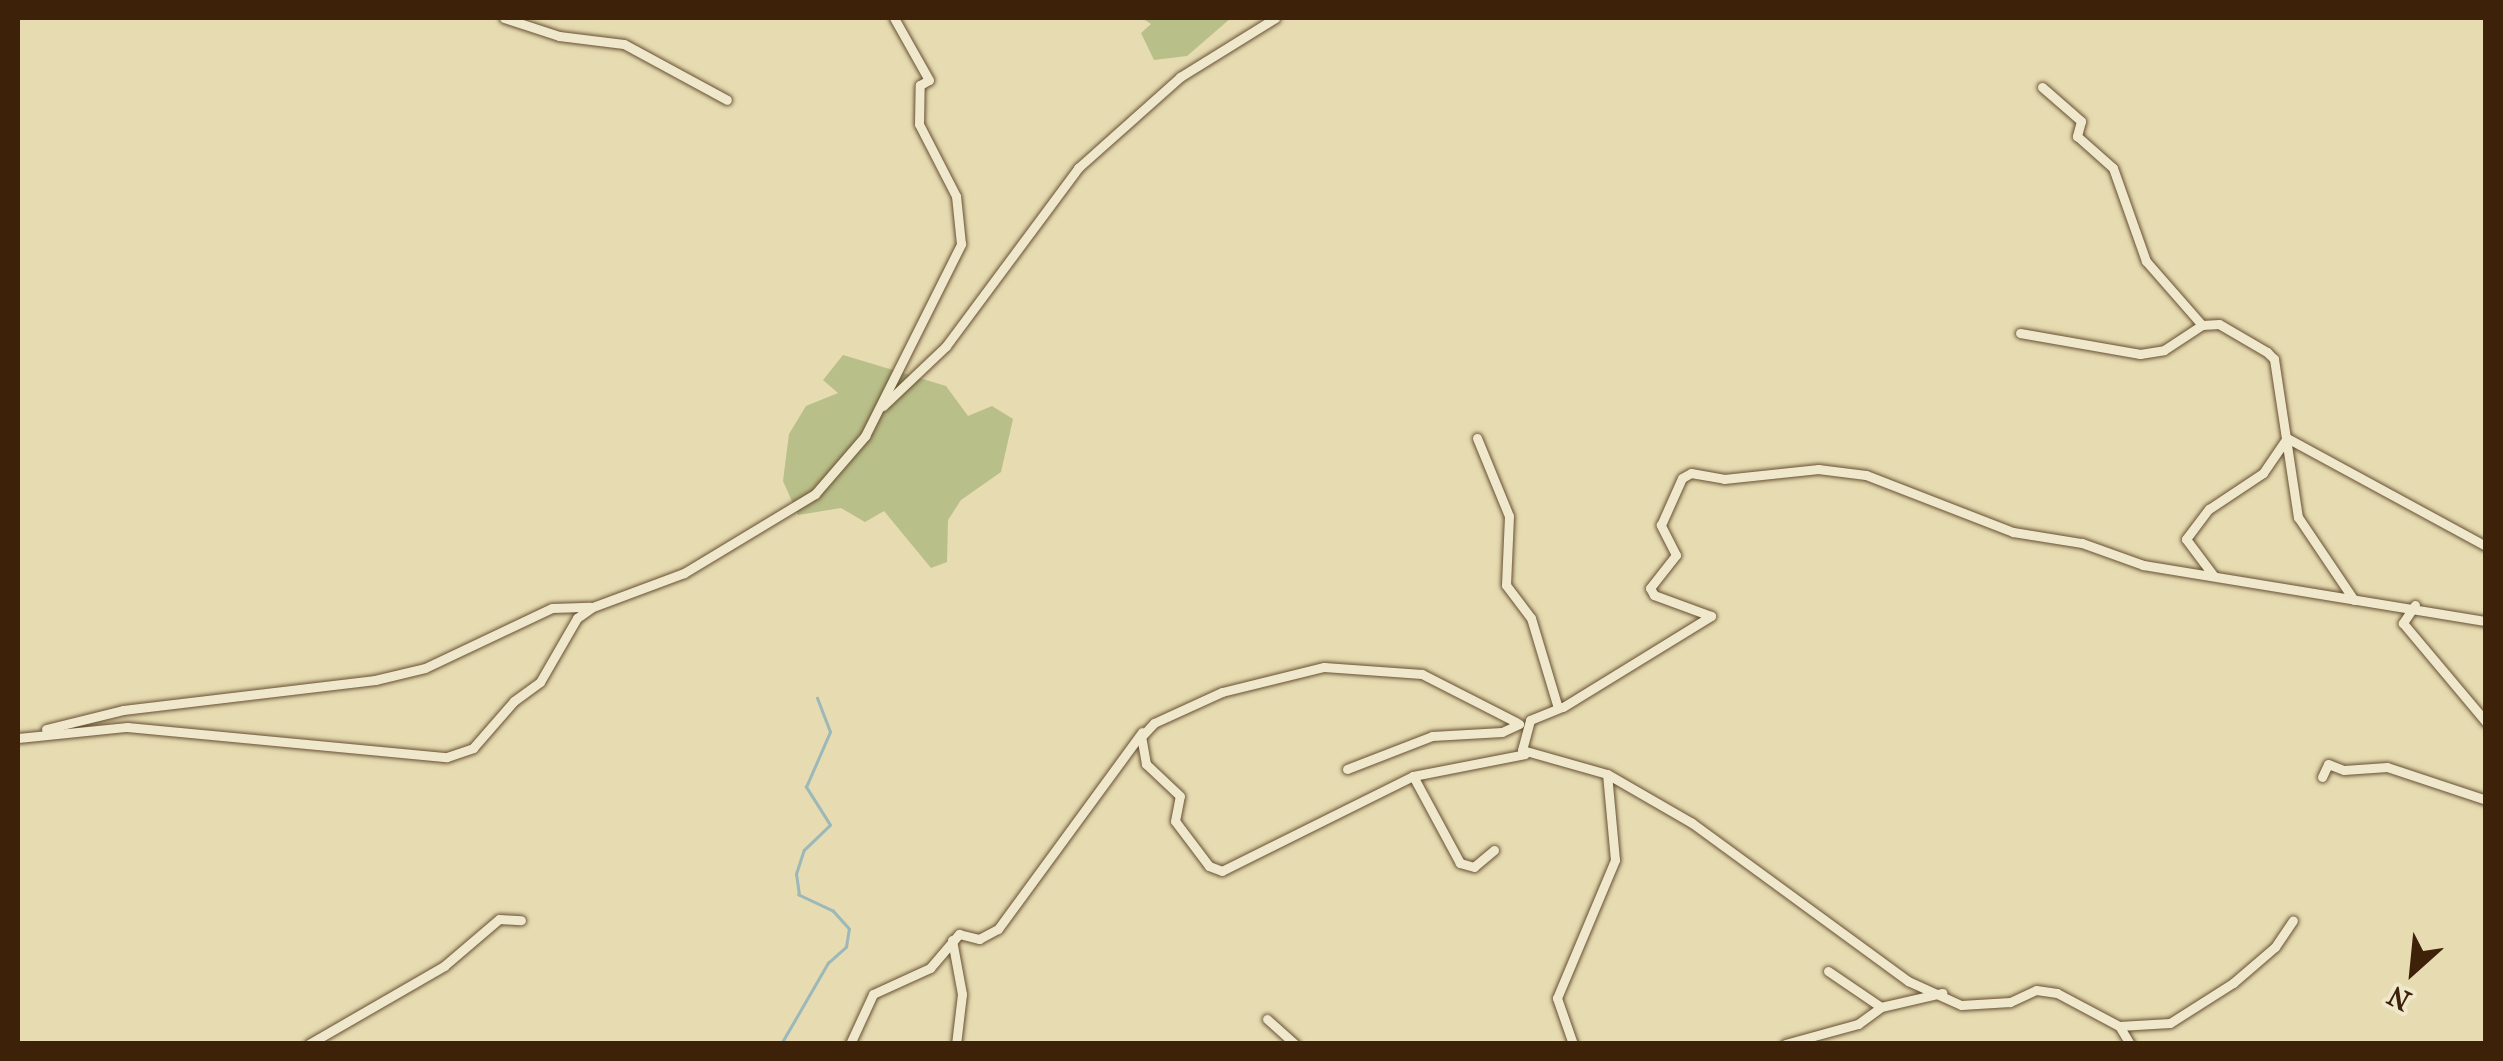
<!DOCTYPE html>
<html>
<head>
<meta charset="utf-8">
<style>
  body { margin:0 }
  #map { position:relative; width:2503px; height:1061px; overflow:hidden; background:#e6dbb1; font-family:"IM FELL French Canon",serif }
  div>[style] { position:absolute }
  .green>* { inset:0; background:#b9bf89 }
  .stream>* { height:2.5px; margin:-1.25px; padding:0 1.25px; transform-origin:1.25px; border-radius:1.25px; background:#9cb8b8 }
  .roads { filter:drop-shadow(0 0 2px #675032) drop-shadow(0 0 2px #675032) }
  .minor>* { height:9px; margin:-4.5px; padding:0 4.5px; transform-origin:4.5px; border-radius:4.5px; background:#efe8cc }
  span { translate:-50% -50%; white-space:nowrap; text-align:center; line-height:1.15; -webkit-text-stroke:8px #efe8cc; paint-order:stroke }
  .frame { position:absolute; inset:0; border:20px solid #3d2108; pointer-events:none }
  .north { position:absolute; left:2363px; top:921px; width:100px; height:100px; -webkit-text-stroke:8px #efe8cc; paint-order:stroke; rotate:207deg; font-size:28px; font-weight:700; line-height:40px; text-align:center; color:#3d2108 }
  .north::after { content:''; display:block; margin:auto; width:35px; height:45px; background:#3d2108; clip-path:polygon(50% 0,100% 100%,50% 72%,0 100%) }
</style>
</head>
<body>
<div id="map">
  <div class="green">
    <i style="clip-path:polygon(1142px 18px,1231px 18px,1187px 56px,1154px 60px,1141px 33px,1151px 24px)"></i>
    <i style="clip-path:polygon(843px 355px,946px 386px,968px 416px,992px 406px,1013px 419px,1001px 472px,961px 500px,948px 520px,947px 562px,931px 568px,884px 511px,865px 522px,841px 508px,798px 515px,783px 481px,789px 434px,806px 406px,838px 393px,823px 380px)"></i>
  </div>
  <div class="stream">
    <i style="left:781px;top:1044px;width:94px;rotate:-59.9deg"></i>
    <i style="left:828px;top:963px;width:24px;rotate:-42deg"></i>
    <i style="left:846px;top:947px;width:18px;rotate:-81deg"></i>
    <i style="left:849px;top:929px;width:24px;rotate:-132deg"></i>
    <i style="left:833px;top:911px;width:38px;rotate:-155deg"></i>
    <i style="left:799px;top:895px;width:21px;rotate:-98deg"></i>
    <i style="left:796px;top:874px;width:25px;rotate:-72deg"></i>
    <i style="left:804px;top:850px;width:36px;rotate:-44deg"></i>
    <i style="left:830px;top:825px;width:45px;rotate:-122.3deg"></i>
    <i style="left:806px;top:787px;width:60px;rotate:-66.4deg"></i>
    <i style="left:830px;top:732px;width:36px;rotate:-111deg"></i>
  </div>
  <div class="roads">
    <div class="minor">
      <i style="left:504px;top:18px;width:58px;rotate:18.1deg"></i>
      <i style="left:559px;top:36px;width:65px;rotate:7deg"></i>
      <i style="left:624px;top:44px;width:117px;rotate:28.5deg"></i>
      <i style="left:2042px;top:87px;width:52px;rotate:41.1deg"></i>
      <i style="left:2081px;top:121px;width:16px;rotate:105deg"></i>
      <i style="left:2077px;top:136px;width:48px;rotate:41.6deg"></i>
      <i style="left:2113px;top:168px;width:99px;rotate:70.5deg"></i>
      <i style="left:2146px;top:261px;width:85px;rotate:48.8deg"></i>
      <i style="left:2020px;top:333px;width:122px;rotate:9.9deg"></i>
      <i style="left:2140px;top:354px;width:24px;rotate:-9deg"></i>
      <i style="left:2164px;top:350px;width:45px;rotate:-33.3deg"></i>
      <i style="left:2202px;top:325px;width:17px;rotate:-3deg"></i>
      <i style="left:2219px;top:324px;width:56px;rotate:30.3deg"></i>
      <i style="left:2267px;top:352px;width:10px;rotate:45deg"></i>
      <i style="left:2274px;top:359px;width:160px;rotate:81.4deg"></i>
      <i style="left:2298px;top:517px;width:100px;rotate:56deg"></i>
      <i style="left:883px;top:406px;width:87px;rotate:-43.6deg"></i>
      <i style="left:946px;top:346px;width:222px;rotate:-53.4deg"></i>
      <i style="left:1078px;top:168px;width:137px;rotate:-41.7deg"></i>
      <i style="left:1180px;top:77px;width:112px;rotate:-31.8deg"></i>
      <i style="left:1477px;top:438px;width:84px;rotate:67.7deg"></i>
      <i style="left:1509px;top:516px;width:69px;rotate:92.5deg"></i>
      <i style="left:1506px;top:585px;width:41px;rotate:52.9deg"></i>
      <i style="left:1531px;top:618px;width:94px;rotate:73.3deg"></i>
      <i style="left:2287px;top:438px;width:226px;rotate:28.5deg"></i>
      <i style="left:2213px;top:575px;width:45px;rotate:-126.9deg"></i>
      <i style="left:2186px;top:539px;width:38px;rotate:-53deg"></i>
      <i style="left:2209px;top:509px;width:65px;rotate:-33.7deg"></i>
      <i style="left:2263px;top:473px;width:42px;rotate:-55.6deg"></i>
      <i style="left:2415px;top:605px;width:22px;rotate:124deg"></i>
      <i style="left:2403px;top:623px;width:129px;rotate:50deg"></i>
      <i style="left:46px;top:729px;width:79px;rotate:-13.9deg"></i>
      <i style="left:123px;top:710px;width:254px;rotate:-6.8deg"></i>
      <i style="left:375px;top:680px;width:51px;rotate:-13.5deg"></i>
      <i style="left:425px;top:668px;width:140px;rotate:-25.3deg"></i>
      <i style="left:552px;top:608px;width:38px;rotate:-2deg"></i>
      <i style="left:18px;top:738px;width:110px;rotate:-5.8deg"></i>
      <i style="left:127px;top:727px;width:321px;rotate:5.4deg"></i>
      <i style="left:447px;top:757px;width:28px;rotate:-19deg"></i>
      <i style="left:473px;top:748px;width:62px;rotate:-48.9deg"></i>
      <i style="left:514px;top:701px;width:32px;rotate:-36deg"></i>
      <i style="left:540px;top:682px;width:74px;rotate:-60deg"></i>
      <i style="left:577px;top:618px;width:19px;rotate:-35deg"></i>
      <i style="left:593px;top:607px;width:97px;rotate:-20.5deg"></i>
      <i style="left:684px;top:573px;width:153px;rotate:-31.1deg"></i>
      <i style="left:815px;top:494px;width:77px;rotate:-49.2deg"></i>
      <i style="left:865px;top:436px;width:215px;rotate:-63.4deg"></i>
      <i style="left:961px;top:244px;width:48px;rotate:-95.9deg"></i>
      <i style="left:956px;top:196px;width:81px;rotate:-117.2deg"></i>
      <i style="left:919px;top:124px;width:39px;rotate:-89deg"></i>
      <i style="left:920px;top:85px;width:10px;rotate:-29deg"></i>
      <i style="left:929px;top:80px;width:71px;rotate:-119.4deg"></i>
      <i style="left:1347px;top:769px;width:91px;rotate:-21.2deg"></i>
      <i style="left:1432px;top:736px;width:70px;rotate:-3.3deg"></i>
      <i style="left:1502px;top:732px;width:19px;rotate:-25deg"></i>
      <i style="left:1413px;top:776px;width:213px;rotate:153.6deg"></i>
      <i style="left:1222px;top:871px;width:14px;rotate:-159deg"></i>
      <i style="left:1209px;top:866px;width:56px;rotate:-127.1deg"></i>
      <i style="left:1175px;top:821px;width:25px;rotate:-79deg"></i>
      <i style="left:1180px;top:796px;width:47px;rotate:-136.7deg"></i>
      <i style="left:1146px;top:764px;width:27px;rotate:-100deg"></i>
      <i style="left:1141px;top:737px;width:19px;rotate:-47deg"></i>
      <i style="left:1154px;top:723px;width:75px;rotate:-24.5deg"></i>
      <i style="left:1222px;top:692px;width:105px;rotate:-13.8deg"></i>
      <i style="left:1324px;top:667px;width:98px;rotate:4.1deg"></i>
      <i style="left:1422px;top:674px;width:106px;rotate:27.1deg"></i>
      <i style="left:2322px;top:777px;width:14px;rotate:-65deg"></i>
      <i style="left:2328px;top:764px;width:17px;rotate:21deg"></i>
      <i style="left:2344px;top:770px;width:43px;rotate:-4deg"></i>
      <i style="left:2387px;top:767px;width:104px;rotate:18.4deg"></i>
      <i style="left:1494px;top:850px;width:26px;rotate:140deg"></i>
      <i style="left:1474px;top:867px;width:15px;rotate:-164deg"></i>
      <i style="left:1460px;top:863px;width:99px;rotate:-118.4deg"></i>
      <i style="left:1413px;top:776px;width:114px;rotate:-11.1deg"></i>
      <i style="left:952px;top:940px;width:55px;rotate:79.5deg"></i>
      <i style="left:962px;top:994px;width:50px;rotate:96.8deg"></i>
      <i style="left:1828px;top:971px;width:64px;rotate:34.2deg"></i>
      <i style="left:1267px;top:1019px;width:38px;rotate:42deg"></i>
      <i style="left:2119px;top:1026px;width:51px;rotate:-3.4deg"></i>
      <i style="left:2170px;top:1023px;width:75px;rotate:-32.4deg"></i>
      <i style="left:2233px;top:983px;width:55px;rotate:-40.6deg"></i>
      <i style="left:2275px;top:947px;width:32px;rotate:-56deg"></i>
      <i style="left:309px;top:1044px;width:156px;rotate:-30deg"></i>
      <i style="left:444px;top:966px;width:72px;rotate:-40.5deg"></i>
      <i style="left:499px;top:919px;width:22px;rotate:3deg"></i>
      <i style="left:850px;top:1044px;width:55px;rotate:-65.3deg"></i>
      <i style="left:873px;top:994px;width:63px;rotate:-24.5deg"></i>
      <i style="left:930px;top:968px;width:45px;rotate:-49.5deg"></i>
      <i style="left:959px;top:934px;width:21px;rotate:14deg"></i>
      <i style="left:979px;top:939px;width:21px;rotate:-28deg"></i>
      <i style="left:998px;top:929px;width:244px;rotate:-53.8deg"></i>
      <i style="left:1573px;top:1044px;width:49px;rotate:-109.2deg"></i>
      <i style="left:1557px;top:998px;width:150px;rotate:-67.2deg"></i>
      <i style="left:1615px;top:860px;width:86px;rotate:-95.3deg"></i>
      <i style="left:1785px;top:1044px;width:76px;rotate:-15.3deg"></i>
      <i style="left:1858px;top:1024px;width:29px;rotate:-36deg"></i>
      <i style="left:1881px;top:1007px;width:63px;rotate:-12.9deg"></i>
      <i style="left:2130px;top:1044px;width:21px;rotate:-121deg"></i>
      <i style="left:2119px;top:1026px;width:70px;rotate:-152deg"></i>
      <i style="left:2057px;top:993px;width:21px;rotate:-172deg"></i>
      <i style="left:2036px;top:990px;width:29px;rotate:155deg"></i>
      <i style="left:2010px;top:1002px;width:49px;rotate:176.5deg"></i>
      <i style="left:1961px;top:1005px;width:58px;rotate:-155.6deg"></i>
      <i style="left:1908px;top:981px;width:268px;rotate:-143.8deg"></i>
      <i style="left:1692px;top:823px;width:98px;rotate:-150deg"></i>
      <i style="left:1607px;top:774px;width:88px;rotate:-164.2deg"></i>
      <i style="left:1522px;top:750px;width:31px;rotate:-75deg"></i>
      <i style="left:1530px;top:720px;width:35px;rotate:-22deg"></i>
      <i style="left:1563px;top:707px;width:174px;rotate:-31.6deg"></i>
      <i style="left:1711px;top:616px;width:61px;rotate:-159.8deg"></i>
      <i style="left:1654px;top:595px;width:8px;rotate:-120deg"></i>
      <i style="left:1650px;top:588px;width:42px;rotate:-51.8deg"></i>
      <i style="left:1676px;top:555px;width:34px;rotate:-117deg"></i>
      <i style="left:1661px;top:525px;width:51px;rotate:-65.9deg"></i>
      <i style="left:1682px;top:478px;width:10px;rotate:-29deg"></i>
      <i style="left:1691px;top:473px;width:34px;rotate:10deg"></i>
      <i style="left:1724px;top:479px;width:95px;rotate:-6.1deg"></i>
      <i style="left:1818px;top:469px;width:48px;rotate:7.1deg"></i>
      <i style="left:1866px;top:475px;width:158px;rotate:21.2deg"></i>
      <i style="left:2013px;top:532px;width:70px;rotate:9.1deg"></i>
      <i style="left:2082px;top:543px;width:65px;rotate:19.8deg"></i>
      <i style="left:2143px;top:565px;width:348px;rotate:9.3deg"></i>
    </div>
  </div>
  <div class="frame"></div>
  <div class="north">N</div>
</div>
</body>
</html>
